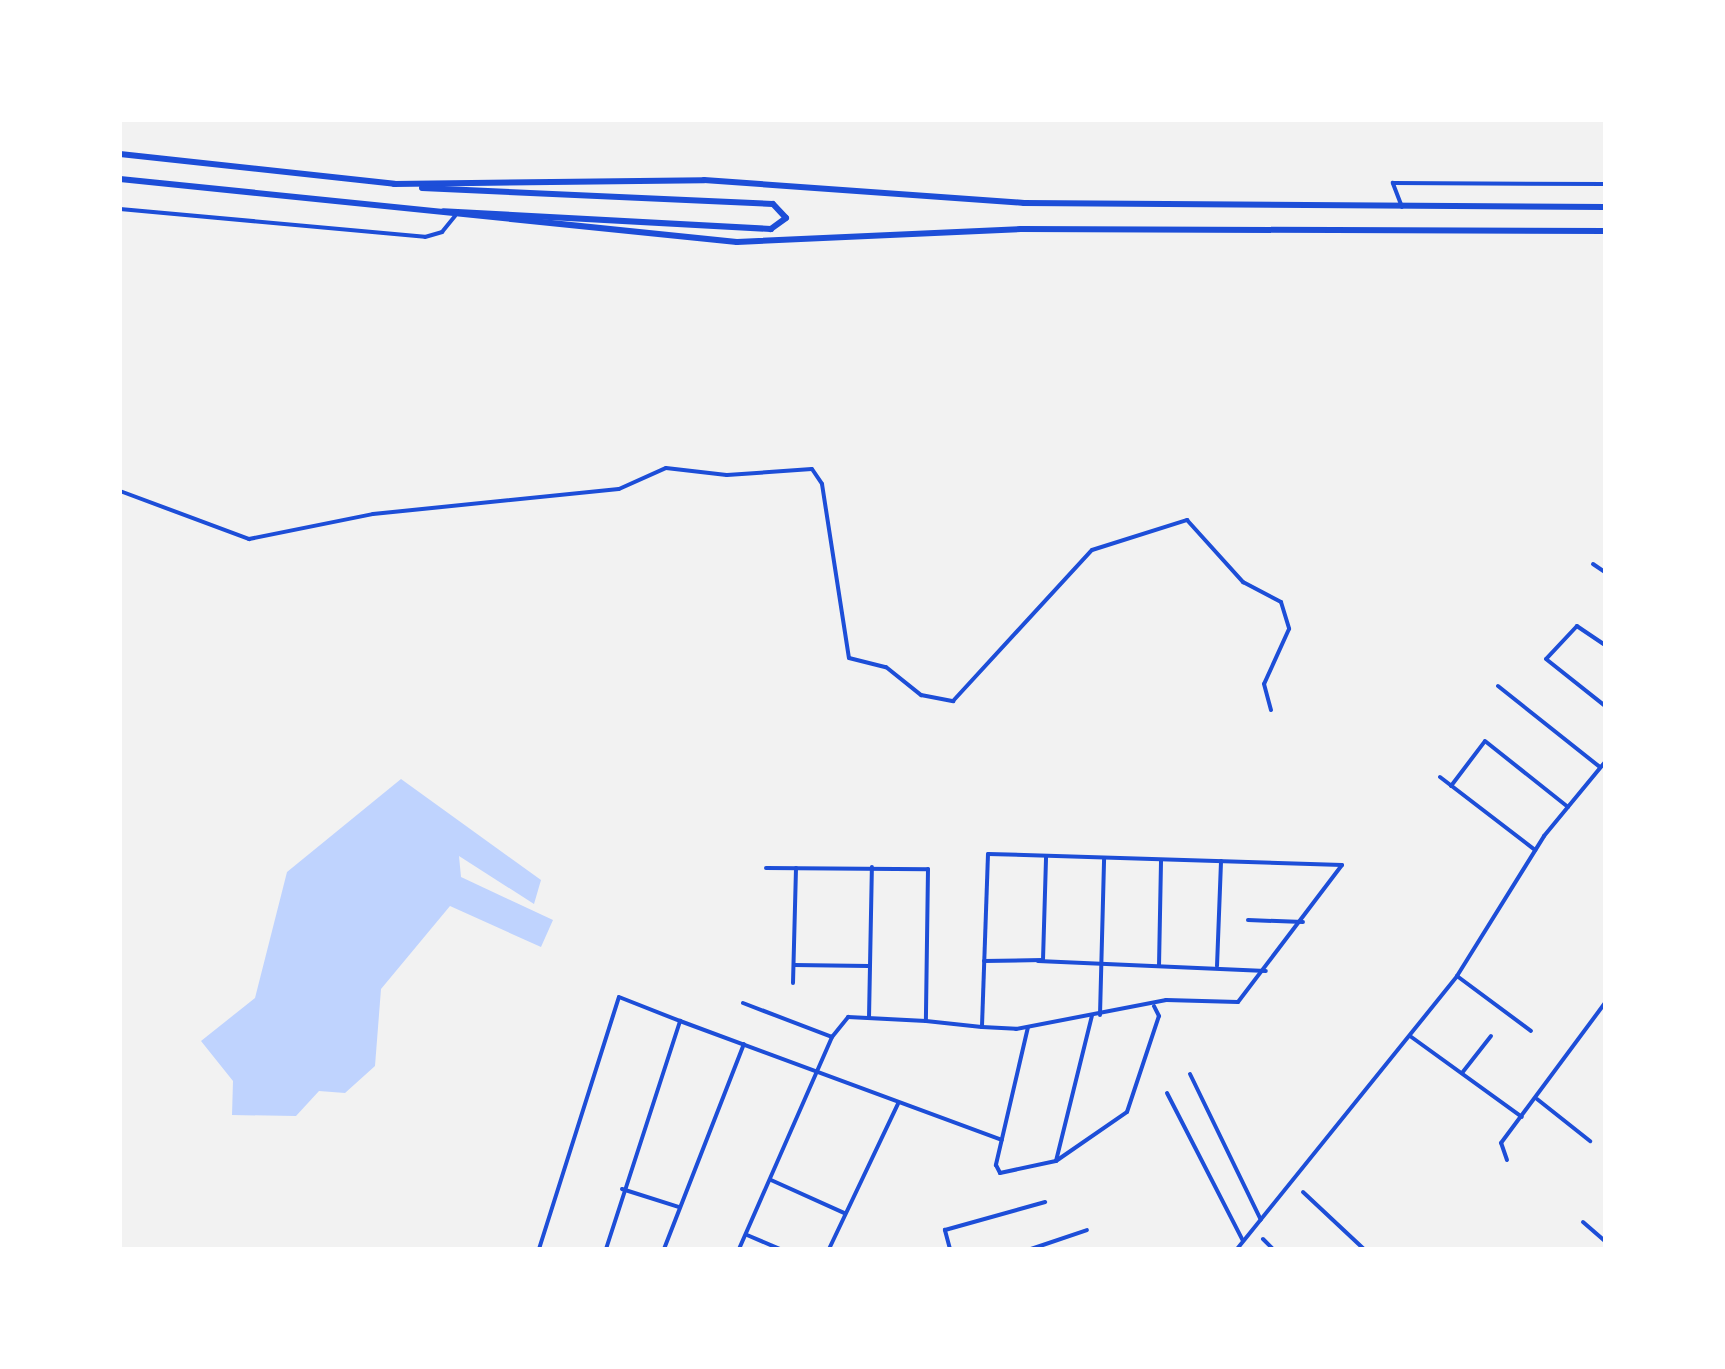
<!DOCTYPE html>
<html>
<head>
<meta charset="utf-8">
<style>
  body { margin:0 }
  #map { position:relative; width:1725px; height:1369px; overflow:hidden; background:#f2f2f2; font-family:"Exo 2",sans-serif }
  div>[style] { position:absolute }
  .water>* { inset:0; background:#bfd3fe }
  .minor>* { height:4px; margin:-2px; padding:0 2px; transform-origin:2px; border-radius:2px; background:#1d4ed8 }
  .trunk>* { height:6px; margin:-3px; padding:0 3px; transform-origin:3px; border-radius:3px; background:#1d4ed8 }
  span { translate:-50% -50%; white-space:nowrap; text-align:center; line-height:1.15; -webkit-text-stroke:10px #fff; paint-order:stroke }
  .frame { position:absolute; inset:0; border:122px solid #fff; pointer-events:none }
</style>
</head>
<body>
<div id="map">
  <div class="water">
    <i style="clip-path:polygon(401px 779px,541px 880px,534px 904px,459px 856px,461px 877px,553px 920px,541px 947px,450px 906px,381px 989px,375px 1066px,345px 1093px,319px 1091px,296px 1116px,232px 1115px,233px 1081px,201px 1041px,255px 998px,287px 872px)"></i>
  </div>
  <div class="minor">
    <i style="left:1402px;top:207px;width:26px;rotate:-111deg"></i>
    <i style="left:1393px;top:183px;width:212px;rotate:0.3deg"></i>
    <i style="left:120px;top:209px;width:306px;rotate:5.2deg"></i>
    <i style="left:425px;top:237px;width:18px;rotate:-16deg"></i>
    <i style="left:442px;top:232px;width:21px;rotate:-51deg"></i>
    <i style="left:120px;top:491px;width:138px;rotate:20.4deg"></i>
    <i style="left:249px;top:539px;width:126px;rotate:-11.4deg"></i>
    <i style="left:373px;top:514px;width:247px;rotate:-5.8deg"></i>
    <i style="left:619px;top:489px;width:51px;rotate:-24.1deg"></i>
    <i style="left:666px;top:468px;width:61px;rotate:6.5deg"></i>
    <i style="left:727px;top:475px;width:85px;rotate:-4deg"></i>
    <i style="left:812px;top:469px;width:18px;rotate:56deg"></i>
    <i style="left:822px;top:484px;width:176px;rotate:81.2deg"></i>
    <i style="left:849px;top:658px;width:38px;rotate:14deg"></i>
    <i style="left:886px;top:667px;width:45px;rotate:38.7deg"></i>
    <i style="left:921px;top:695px;width:33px;rotate:11deg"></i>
    <i style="left:953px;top:701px;width:205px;rotate:-47.4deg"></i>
    <i style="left:1092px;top:550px;width:100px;rotate:-17.5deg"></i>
    <i style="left:1187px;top:520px;width:84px;rotate:47.9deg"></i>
    <i style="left:1243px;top:582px;width:43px;rotate:27.8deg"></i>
    <i style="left:1281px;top:602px;width:28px;rotate:73deg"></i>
    <i style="left:1289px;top:629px;width:60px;rotate:114.4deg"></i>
    <i style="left:1264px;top:684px;width:27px;rotate:75deg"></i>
    <i style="left:1593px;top:564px;width:14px;rotate:34deg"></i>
    <i style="left:1605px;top:645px;width:34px;rotate:-146deg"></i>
    <i style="left:1577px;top:626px;width:45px;rotate:133.2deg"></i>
    <i style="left:1546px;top:659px;width:75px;rotate:38.5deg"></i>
    <i style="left:1498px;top:686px;width:130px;rotate:38.5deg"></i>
    <i style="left:1440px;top:777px;width:120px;rotate:37.5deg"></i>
    <i style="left:1451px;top:786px;width:56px;rotate:-52.9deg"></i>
    <i style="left:1485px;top:741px;width:106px;rotate:38.5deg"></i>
    <i style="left:766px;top:868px;width:162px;rotate:0.4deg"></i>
    <i style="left:928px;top:869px;width:152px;rotate:90.8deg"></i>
    <i style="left:1248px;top:920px;width:55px;rotate:2.1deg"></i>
    <i style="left:984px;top:961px;width:59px;rotate:-1deg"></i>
    <i style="left:1043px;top:960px;width:104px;rotate:-88.3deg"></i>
    <i style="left:1038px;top:961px;width:228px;rotate:2.5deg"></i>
    <i style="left:794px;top:965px;width:75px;rotate:0.8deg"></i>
    <i style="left:1159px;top:966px;width:105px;rotate:-88.9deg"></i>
    <i style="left:1217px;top:966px;width:105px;rotate:-87.8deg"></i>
    <i style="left:1457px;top:976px;width:92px;rotate:36.6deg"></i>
    <i style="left:793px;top:983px;width:115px;rotate:-88.5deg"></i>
    <i style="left:743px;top:1003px;width:95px;rotate:20.9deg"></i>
    <i style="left:1100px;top:1015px;width:156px;rotate:-88.5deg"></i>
    <i style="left:869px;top:1018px;width:151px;rotate:-88.9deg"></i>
    <i style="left:1028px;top:1027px;width:142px;rotate:103.1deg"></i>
    <i style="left:996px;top:1165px;width:9px;rotate:63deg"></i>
    <i style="left:1000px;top:1173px;width:57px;rotate:-12.1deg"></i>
    <i style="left:1056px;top:1161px;width:86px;rotate:-34.6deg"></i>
    <i style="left:1127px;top:1112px;width:101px;rotate:-71.6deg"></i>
    <i style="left:1159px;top:1016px;width:11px;rotate:-117deg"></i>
    <i style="left:1410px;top:1036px;width:138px;rotate:35.9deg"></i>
    <i style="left:1462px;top:1073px;width:47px;rotate:-51.9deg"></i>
    <i style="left:1190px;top:1074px;width:162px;rotate:64.1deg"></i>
    <i style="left:1167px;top:1093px;width:166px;rotate:62.8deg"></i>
    <i style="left:1537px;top:1099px;width:68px;rotate:38.4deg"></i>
    <i style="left:1507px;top:1160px;width:18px;rotate:-109deg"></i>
    <i style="left:1501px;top:1143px;width:174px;rotate:-53.4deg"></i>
    <i style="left:1056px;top:1161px;width:149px;rotate:-76.1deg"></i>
    <i style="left:771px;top:1180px;width:80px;rotate:24.3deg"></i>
    <i style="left:622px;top:1189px;width:60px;rotate:17.5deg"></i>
    <i style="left:1303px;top:1192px;width:83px;rotate:43.1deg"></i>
    <i style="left:1583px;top:1222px;width:29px;rotate:41deg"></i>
    <i style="left:747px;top:1235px;width:36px;rotate:23deg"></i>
    <i style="left:1263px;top:1239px;width:14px;rotate:45deg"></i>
    <i style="left:539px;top:1249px;width:264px;rotate:-72.4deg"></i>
    <i style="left:619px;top:997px;width:66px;rotate:21.5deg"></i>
    <i style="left:606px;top:1249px;width:240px;rotate:-72deg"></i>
    <i style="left:680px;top:1021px;width:343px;rotate:20.3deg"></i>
    <i style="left:664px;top:1249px;width:220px;rotate:-68.7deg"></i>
    <i style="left:739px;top:1249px;width:232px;rotate:-66.3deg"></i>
    <i style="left:832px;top:1037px;width:26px;rotate:-51deg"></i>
    <i style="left:848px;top:1017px;width:78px;rotate:2.9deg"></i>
    <i style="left:926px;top:1021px;width:56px;rotate:6.1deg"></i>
    <i style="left:982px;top:1027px;width:34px;rotate:3deg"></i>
    <i style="left:1016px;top:1029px;width:153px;rotate:-10.9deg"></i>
    <i style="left:1166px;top:1000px;width:72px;rotate:1.6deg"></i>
    <i style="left:1238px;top:1002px;width:172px;rotate:-52.8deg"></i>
    <i style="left:1342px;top:865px;width:354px;rotate:-178.2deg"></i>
    <i style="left:988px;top:854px;width:173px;rotate:92deg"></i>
    <i style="left:829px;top:1249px;width:161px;rotate:-64.6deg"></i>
    <i style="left:950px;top:1249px;width:20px;rotate:-105deg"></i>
    <i style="left:945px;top:1230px;width:104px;rotate:-15.6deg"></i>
    <i style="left:1031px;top:1249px;width:59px;rotate:-18.7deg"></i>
    <i style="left:1237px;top:1249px;width:351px;rotate:-51.1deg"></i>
    <i style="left:1457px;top:976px;width:165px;rotate:-58.1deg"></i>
    <i style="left:1544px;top:836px;width:96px;rotate:-50.5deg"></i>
  </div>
  <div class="trunk">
    <i style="left:120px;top:154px;width:276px;rotate:6.2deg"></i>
    <i style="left:394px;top:184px;width:310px;rotate:-0.7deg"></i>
    <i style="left:704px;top:180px;width:321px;rotate:4.1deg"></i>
    <i style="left:1024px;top:203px;width:581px;rotate:0.39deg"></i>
    <i style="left:120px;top:179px;width:620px;rotate:5.83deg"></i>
    <i style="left:737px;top:242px;width:284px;rotate:-2.6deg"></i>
    <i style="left:1021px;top:229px;width:584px;rotate:0.2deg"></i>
    <i style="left:422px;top:188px;width:351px;rotate:2.6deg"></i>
    <i style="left:773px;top:204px;width:19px;rotate:47deg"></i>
    <i style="left:786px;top:218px;width:19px;rotate:144deg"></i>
    <i style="left:771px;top:229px;width:328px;rotate:-176.9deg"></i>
  </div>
  <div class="frame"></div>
</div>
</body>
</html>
